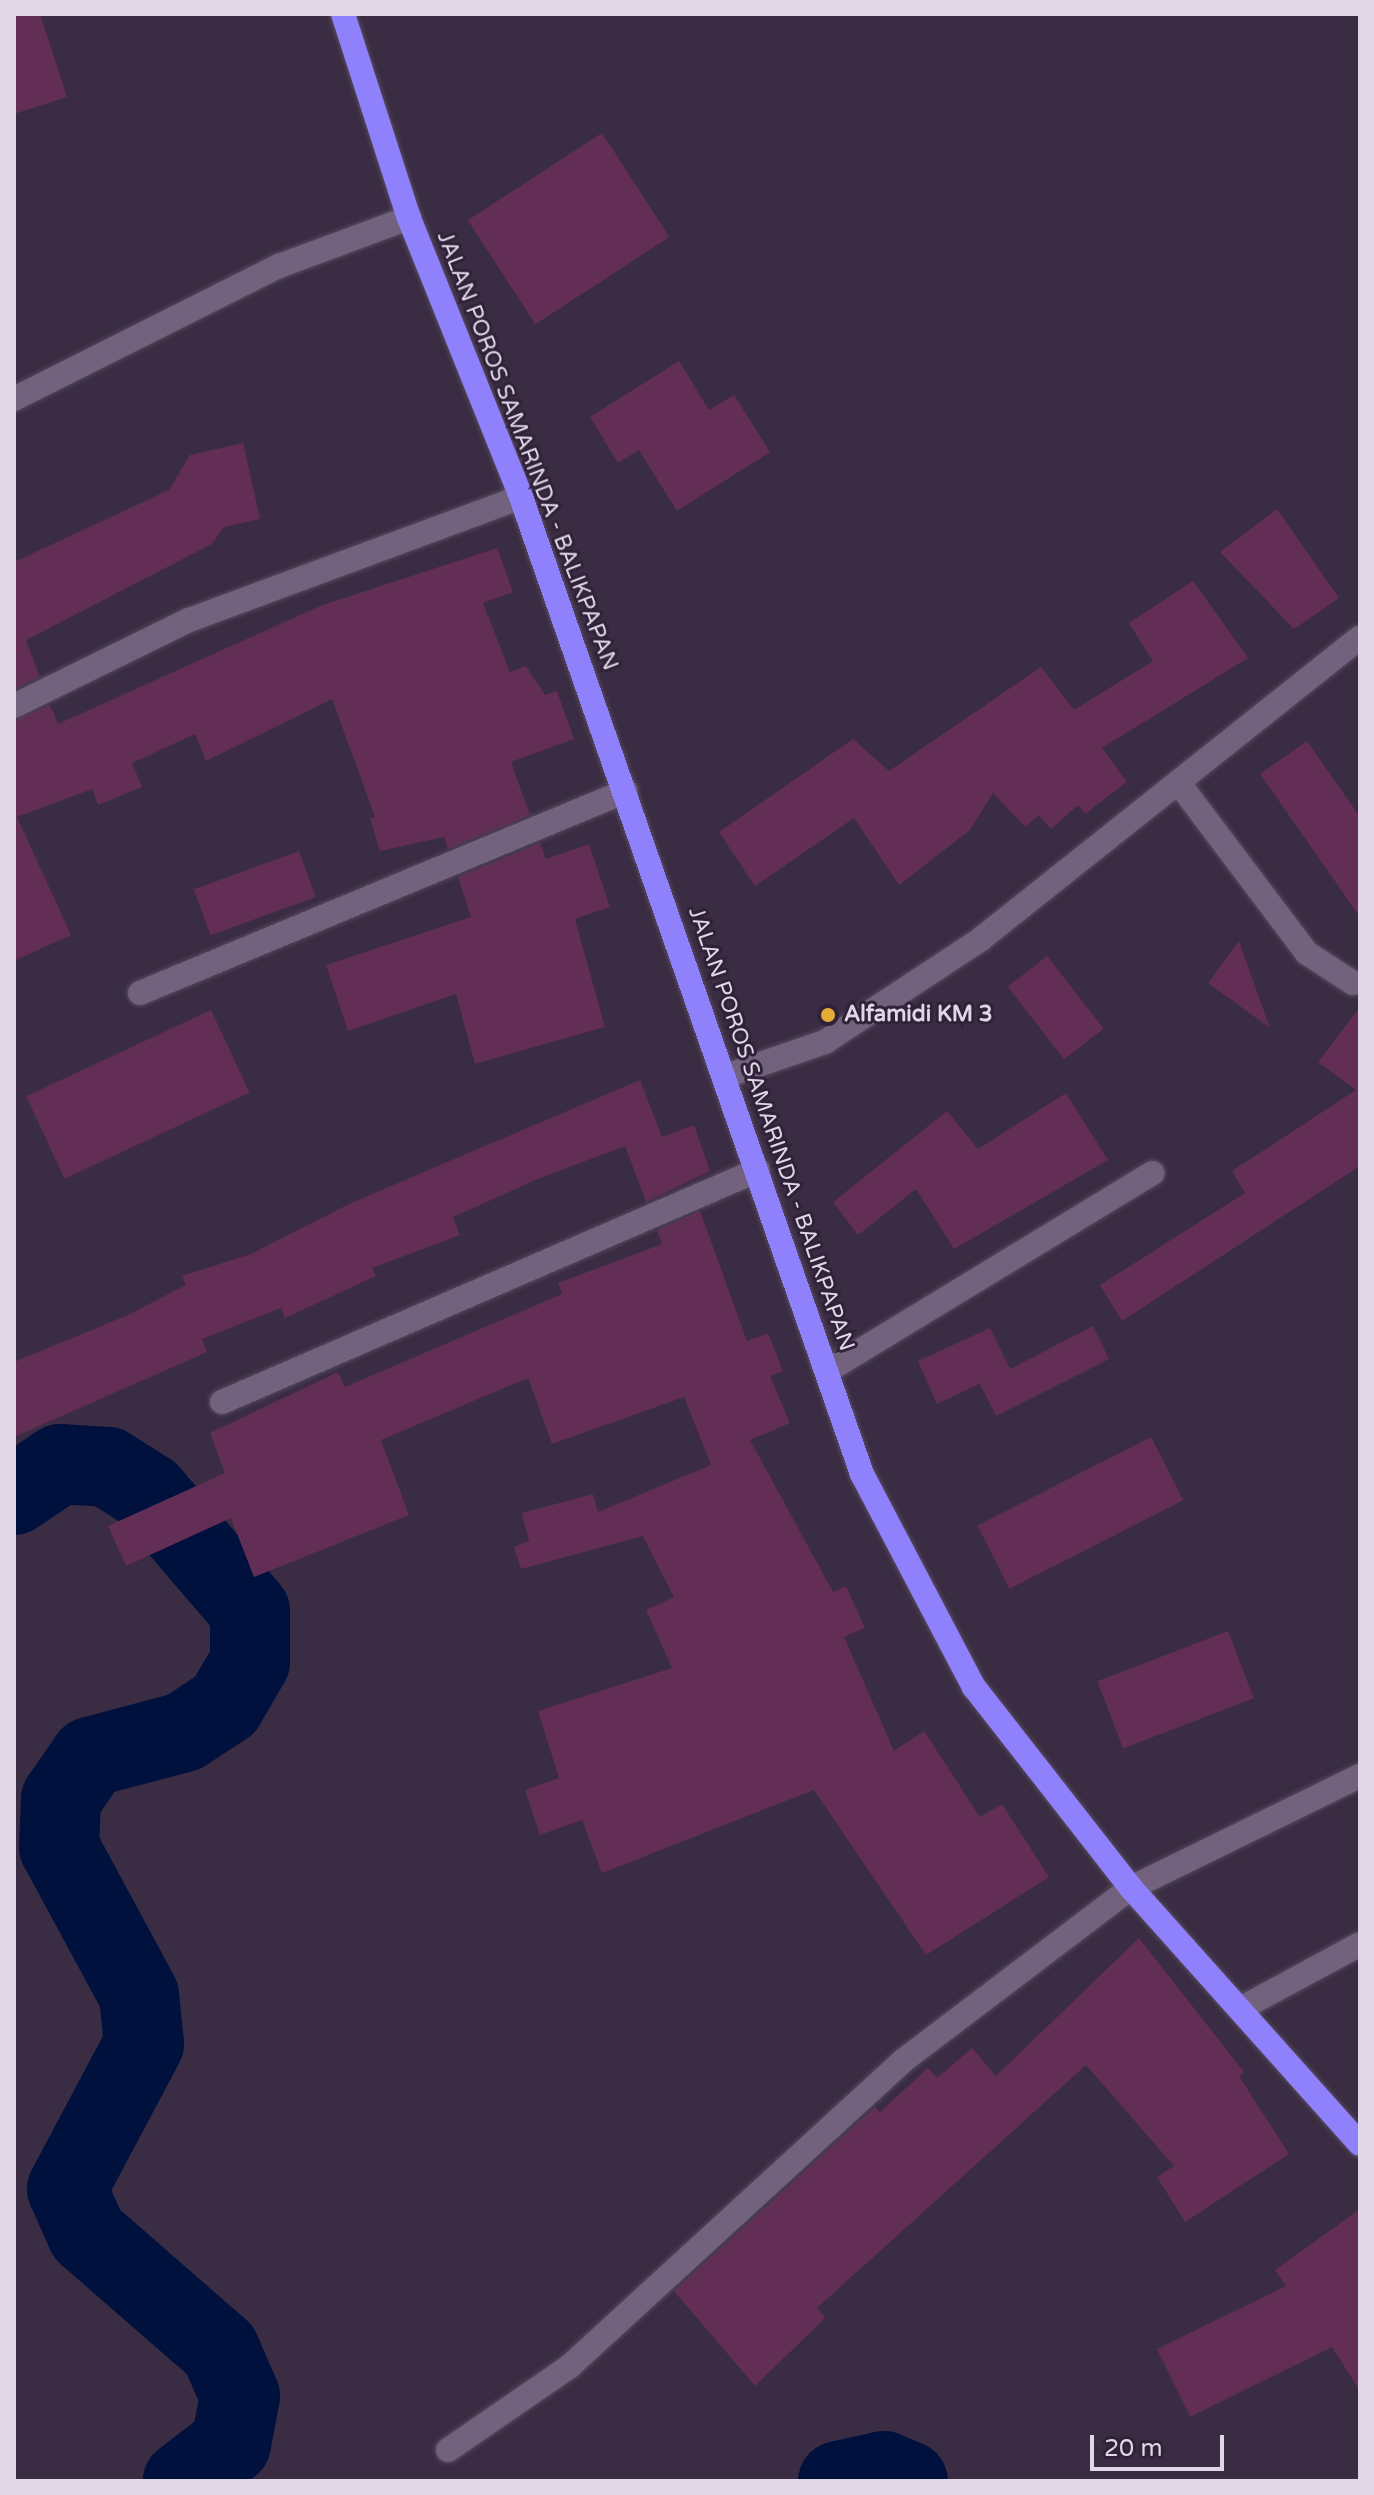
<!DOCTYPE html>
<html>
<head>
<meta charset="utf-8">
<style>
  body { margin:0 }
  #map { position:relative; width:1374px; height:2495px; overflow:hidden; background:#3a2c43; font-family:"Varela Round",sans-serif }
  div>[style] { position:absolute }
  .river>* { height:80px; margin:-40px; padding:0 40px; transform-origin:40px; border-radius:40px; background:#00113e }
  .building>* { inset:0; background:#622e55; transform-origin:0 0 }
  .roads { filter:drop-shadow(0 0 2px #564a5e) drop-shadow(0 0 2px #564a5e) }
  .minor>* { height:24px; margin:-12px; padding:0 12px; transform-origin:12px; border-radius:12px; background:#72627d }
  .highway>* { height:24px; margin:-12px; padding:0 12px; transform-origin:12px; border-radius:12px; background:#8f81fc }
  .dots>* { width:22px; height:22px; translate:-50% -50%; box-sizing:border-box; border:4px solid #302239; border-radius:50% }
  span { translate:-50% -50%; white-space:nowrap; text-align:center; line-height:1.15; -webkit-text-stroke:6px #302239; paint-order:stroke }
  .street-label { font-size:22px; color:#e0d7e7 }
  .poi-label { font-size:22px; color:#e0d7e7; font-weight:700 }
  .left { translate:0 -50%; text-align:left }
  .frame { position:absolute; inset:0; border:16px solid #e0d7e7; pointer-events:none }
  .scale { position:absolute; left:1090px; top:2435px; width:134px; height:36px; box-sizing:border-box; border:4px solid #e0d7e7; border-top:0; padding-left:10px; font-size:24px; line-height:28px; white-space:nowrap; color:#e0d7e7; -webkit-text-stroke:6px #302239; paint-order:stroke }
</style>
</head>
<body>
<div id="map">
  <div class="river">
    <i style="left:14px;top:1495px;width:55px;rotate:-34deg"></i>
    <i style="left:60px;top:1464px;width:48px;rotate:3.6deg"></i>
    <i style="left:108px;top:1467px;width:49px;rotate:32.4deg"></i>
    <i style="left:149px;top:1493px;width:155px;rotate:49.4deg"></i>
    <i style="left:250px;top:1611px;width:51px;rotate:90deg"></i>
    <i style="left:250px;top:1662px;width:50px;rotate:120.2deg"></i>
    <i style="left:225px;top:1705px;width:49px;rotate:146.6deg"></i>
    <i style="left:184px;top:1732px;width:97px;rotate:165.1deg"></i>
    <i style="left:90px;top:1757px;width:51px;rotate:124.6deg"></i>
    <i style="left:61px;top:1799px;width:48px;rotate:92.4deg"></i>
    <i style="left:59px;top:1847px;width:168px;rotate:61.6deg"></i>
    <i style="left:139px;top:1995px;width:49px;rotate:84.2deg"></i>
    <i style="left:144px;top:2044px;width:164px;rotate:118deg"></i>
    <i style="left:67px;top:2189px;width:49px;rotate:66deg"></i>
    <i style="left:87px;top:2234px;width:176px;rotate:41.1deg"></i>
    <i style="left:220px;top:2350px;width:50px;rotate:66.5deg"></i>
    <i style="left:240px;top:2396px;width:49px;rotate:100.6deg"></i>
    <i style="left:231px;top:2444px;width:61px;rotate:142.4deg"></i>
    <i style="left:838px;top:2481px;width:47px;rotate:-12.3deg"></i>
    <i style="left:884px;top:2471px;width:26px;rotate:23deg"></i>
  </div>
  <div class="building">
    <i style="clip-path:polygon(14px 14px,40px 14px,67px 97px,14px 114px)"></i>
    <i style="left:602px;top:133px;width:124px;height:160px;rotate:57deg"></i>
    <i style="clip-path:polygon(679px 361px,709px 410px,734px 395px,770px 452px,677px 511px,639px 450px,618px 463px,590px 417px)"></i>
    <i style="clip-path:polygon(243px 443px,260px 519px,224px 527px,212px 544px,26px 640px,40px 677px,14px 689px,14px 562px,169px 490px,190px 455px)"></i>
    <i style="clip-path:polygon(1277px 509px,1339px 598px,1294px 629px,1220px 552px)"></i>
    <i style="clip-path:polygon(497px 548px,513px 592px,483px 603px,510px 672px,526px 666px,545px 695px,557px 691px,574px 739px,511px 762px,530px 815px,448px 849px,444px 837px,380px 851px,370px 818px,375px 817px,332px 699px,206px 761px,195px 734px,132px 763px,142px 787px,98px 805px,92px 789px,17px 817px,71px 935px,14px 961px,14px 721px,50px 705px,58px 724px,320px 606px)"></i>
    <i style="clip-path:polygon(1193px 581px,1248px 658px,1102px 748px,1127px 782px,1085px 814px,1078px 805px,1051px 829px,1039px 815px,1025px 827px,993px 793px,970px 830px,899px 885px,854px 818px,755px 886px,719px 832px,853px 739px,889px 771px,1041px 667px,1074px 710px,1153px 661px,1129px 623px)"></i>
    <i style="clip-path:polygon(1307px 741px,1360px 817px,1360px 917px,1260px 774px)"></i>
    <i style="clip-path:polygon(540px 843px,546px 859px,589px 844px,610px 907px,575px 919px,605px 1027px,475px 1064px,456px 994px,348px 1031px,326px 965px,471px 917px,458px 877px)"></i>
    <i style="left:299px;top:851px;width:49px;height:112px;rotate:70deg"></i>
    <i style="clip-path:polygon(1239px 941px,1270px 1028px,1208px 983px)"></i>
    <i style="left:1047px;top:956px;width:92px;height:50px;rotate:52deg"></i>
    <i style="clip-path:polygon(1360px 1007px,1360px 1166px,1122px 1321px,1100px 1285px,1245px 1193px,1232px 1171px,1356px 1090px,1318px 1062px)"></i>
    <i style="left:211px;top:1010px;width:91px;height:204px;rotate:65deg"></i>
    <i style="clip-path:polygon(640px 1080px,662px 1137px,694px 1125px,710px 1171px,646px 1202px,625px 1146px,540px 1178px,453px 1217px,460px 1235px,372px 1268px,376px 1276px,285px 1318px,281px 1308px,202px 1339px,207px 1352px,14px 1437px,14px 1362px,128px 1315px,186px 1285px,182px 1276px,251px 1254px,351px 1203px)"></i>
    <i style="clip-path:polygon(1066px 1093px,1108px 1160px,954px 1249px,916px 1189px,858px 1235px,833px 1202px,947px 1111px,978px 1149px)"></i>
    <i style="clip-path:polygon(700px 1211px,747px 1341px,768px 1333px,783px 1371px,770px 1376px,790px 1423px,750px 1440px,833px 1592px,846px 1586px,865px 1628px,844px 1637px,894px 1751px,924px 1731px,980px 1817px,1002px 1804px,1049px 1877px,926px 1955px,814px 1790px,602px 1873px,582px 1820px,540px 1835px,525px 1790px,559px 1778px,538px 1711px,672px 1668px,646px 1610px,674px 1597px,643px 1536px,521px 1569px,514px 1547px,529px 1541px,522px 1513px,593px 1494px,598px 1512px,711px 1465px,684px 1397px,552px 1444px,528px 1378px,381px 1440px,409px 1515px,254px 1577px,231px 1518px,126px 1566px,108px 1526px,225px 1473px,210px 1433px,338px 1372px,345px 1387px,562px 1294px,558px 1283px,662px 1244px,657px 1230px)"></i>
    <i style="clip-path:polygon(1093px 1326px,1109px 1359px,996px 1416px,980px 1384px,990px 1379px,937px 1404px,918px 1361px,990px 1328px,1010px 1369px)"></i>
    <i style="left:1151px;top:1437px;width:71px;height:195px;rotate:63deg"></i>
    <i style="left:1228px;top:1631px;width:72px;height:140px;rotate:69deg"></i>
    <i style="clip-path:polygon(1139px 1938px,1244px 2072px,1239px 2076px,1289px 2154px,1185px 2222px,1157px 2177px,1174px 2166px,1086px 2065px,817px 2308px,825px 2318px,755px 2386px,674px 2291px,875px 2107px,880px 2112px,928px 2068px,937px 2078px,972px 2048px,996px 2076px)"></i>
    <i style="clip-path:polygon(1360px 2209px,1360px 2391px,1332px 2347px,1190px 2417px,1157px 2349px,1286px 2286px,1275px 2270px)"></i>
  </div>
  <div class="roads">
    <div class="minor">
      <i style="left:14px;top:399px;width:297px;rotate:-26.7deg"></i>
      <i style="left:279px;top:266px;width:139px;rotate:-20.3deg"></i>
      <i style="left:14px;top:706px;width:195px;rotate:-26.2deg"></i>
      <i style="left:189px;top:620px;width:354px;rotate:-20.3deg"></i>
      <i style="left:1181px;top:786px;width:209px;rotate:53deg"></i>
      <i style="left:1307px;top:953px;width:55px;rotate:33.1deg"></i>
      <i style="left:140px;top:993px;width:526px;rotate:-22.57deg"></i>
      <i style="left:726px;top:1076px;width:105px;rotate:-19deg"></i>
      <i style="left:825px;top:1042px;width:187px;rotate:-33.4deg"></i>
      <i style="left:981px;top:939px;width:484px;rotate:-38.5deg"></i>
      <i style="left:827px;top:1371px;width:381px;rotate:-31.3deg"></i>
      <i style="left:222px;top:1402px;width:584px;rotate:-23.4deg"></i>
      <i style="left:1240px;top:2009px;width:136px;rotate:-28.4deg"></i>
      <i style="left:448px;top:2450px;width:148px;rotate:-34.5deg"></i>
      <i style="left:570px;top:2366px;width:453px;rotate:-42.5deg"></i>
      <i style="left:904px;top:2060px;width:285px;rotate:-37.2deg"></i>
      <i style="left:1131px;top:1888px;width:255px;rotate:-26.1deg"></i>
    </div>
    <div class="highway">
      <i style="left:343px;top:14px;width:214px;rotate:72.1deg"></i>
      <i style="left:409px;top:218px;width:301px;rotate:68.1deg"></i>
      <i style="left:521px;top:497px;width:1035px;rotate:70.76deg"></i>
      <i style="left:862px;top:1474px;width:241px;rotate:62.3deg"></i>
      <i style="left:974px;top:1687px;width:255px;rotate:52deg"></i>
      <i style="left:1131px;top:1888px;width:343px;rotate:48.2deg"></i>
    </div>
  </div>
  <div class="dots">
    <i style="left:828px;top:1015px;background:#e5ad35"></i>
  </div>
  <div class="street-label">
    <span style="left:527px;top:451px;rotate:69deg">JALAN POROS SAMARINDA - BALIKPAPAN</span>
    <span style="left:771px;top:1129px;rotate:71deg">JALAN POROS SAMARINDA - BALIKPAPAN</span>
  </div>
  <div class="poi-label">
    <span class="left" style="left:844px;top:1015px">Alfamidi KM 3</span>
  </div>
  <div class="frame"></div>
  <div class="scale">20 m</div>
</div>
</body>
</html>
